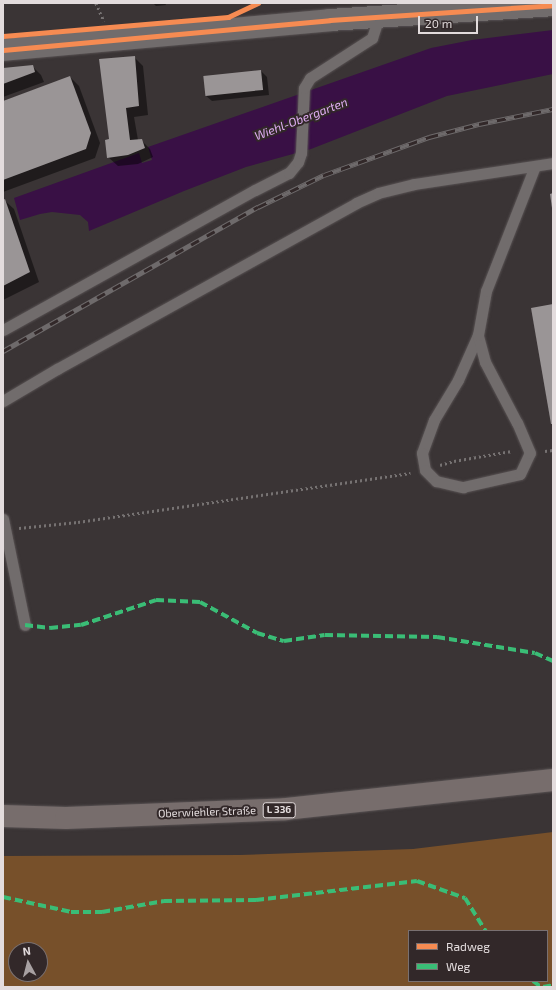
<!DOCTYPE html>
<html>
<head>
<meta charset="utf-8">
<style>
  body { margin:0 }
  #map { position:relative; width:556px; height:990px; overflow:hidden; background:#3a3435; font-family:"Exo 2",sans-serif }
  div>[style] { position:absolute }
  .green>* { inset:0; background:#77502a }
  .water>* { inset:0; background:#391045 }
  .shadow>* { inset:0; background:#0007 }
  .building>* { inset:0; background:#9a9596; transform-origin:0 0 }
  .path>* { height:2.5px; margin-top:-1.25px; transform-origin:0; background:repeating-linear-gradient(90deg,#767272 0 2px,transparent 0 5px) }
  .roads { filter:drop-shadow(0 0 1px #585253) drop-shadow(0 0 1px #585253) }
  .lane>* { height:11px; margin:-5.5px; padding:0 5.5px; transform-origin:5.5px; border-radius:5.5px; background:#716c6c }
  .secondary>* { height:22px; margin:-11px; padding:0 11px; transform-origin:11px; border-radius:11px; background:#716c6c }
  .primary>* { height:22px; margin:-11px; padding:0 11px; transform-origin:11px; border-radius:11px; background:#776d6c }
  .rail>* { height:4.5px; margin-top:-2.25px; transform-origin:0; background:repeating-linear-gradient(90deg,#322829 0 9px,#6e6a6b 0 18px); box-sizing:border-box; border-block:1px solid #6e6a6b }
  .quiet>* { height:4px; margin-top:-2px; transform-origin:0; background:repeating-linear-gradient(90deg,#3abd76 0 8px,transparent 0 12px) }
  .cycleway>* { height:5px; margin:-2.5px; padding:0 2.5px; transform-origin:2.5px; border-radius:2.5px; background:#f68b52 }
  span { translate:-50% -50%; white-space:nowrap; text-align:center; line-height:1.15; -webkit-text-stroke:4px #322829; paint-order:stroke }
  .shield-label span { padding:1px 3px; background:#322829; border:1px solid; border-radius:3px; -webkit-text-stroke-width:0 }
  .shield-label { font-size:10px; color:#e3dcdd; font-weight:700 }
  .street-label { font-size:11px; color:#e3dcdd }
  .water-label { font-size:12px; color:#e2b0f6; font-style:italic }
  .frame { position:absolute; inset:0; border:4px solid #e3dcdd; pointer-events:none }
  .legend { position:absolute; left:408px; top:930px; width:140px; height:52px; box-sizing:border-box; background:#322829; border:1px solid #797071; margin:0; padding:5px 7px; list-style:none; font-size:12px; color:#e3dcdd }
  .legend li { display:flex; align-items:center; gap:8px; height:20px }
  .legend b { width:20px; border:1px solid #797071 }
  .north { position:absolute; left:8px; top:942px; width:40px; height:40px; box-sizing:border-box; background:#322829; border:1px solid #797071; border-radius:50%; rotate:353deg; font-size:11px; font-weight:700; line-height:16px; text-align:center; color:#e3dcdd }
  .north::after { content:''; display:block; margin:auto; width:14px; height:18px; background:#a8a1a2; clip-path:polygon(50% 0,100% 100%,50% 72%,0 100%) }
  .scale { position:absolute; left:418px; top:16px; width:60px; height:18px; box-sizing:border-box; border:2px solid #e3dcdd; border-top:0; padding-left:5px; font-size:12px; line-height:14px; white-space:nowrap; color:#e3dcdd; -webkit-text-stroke:3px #322829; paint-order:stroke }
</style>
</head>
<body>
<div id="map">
  <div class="green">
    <i style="clip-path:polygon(evenodd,553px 832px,553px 987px,3px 987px,3px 856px,240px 855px,413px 849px,553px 832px,409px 931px,547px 931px,547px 981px,409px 981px,409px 931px,553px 832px,16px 950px,40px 950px,40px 974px,16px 974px,16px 950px)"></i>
  </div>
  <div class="water">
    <i style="clip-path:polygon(553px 30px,553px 74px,447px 96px,311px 149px,246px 167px,184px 191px,89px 231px,88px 222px,80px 215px,52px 212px,40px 214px,20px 220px,14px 198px,139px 153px,142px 163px,152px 160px,148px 147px,431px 48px,472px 40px)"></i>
  </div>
  <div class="shadow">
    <i style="clip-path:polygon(139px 3px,165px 3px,166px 5px,156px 6px,153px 3px,140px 4px)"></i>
    <i style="clip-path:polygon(134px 57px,143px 66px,148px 115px,134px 117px,138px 140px,141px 140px,150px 149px,153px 157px,138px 164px,118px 166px,108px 157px,110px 140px)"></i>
    <i style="clip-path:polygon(32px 66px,41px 75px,44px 82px,3px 97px,3px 69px)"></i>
    <i style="clip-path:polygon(261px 71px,267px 77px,269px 95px,212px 101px,205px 95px)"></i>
    <i style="clip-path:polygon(70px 77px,79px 86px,100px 143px,95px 158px,3px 192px,3px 101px)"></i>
    <i style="clip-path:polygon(4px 200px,14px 209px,39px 282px,3px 300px,3px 201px)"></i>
  </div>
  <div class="building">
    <i style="clip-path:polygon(135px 56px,139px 106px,126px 108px,130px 140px,142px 139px,145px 148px,128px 155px,107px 158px,105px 140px,109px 139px,99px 59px)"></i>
    <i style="clip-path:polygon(33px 65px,35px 72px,3px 84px,3px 68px)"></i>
    <i style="left:261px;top:70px;width:20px;height:58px;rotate:84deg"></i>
    <i style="clip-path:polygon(70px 76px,91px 133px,86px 149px,3px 180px,3px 101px)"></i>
    <i style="clip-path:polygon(553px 193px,553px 208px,552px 208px,550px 194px)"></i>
    <i style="clip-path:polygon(5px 199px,30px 272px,3px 286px,3px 200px)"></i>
    <i style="clip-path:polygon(553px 304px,553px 424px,551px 424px,531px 308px)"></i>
  </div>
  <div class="path">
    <i style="left:96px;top:3px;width:20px;rotate:66deg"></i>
    <i style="left:545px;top:451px;width:8px;rotate:-7deg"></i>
    <i style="left:440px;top:465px;width:15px;rotate:-16deg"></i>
    <i style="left:454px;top:461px;width:59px;rotate:-9.8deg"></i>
    <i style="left:19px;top:528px;width:59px;rotate:-5.8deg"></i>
    <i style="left:78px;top:522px;width:336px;rotate:-8.4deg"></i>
  </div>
  <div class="roads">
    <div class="lane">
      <i style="left:3px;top:330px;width:288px;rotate:-29.1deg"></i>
      <i style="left:255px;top:190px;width:38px;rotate:-27deg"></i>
      <i style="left:289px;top:173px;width:14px;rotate:-51deg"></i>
      <i style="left:298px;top:162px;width:9px;rotate:-72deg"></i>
      <i style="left:301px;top:153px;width:65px;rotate:-87.4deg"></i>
      <i style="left:304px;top:88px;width:12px;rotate:-59deg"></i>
      <i style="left:310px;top:78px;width:74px;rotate:-32.8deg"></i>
      <i style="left:372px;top:38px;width:22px;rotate:-72deg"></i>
      <i style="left:478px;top:335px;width:49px;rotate:114deg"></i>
      <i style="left:458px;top:380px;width:47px;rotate:121deg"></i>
      <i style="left:434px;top:420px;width:35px;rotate:110deg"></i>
      <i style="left:422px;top:453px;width:17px;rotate:80deg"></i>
      <i style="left:425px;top:470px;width:16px;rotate:45deg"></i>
      <i style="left:436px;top:481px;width:28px;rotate:13deg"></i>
      <i style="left:463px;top:487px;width:58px;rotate:-12.8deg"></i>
      <i style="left:520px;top:474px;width:23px;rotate:-65deg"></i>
      <i style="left:530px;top:453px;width:33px;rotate:-113deg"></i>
      <i style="left:517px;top:423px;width:69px;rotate:-117.7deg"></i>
      <i style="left:485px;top:362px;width:28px;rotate:-105deg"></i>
      <i style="left:478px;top:335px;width:45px;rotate:-79.7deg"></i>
      <i style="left:486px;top:291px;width:134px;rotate:-68.6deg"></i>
      <i style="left:3px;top:401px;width:63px;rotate:-30.7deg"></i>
      <i style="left:57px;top:369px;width:342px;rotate:-29deg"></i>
      <i style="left:356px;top:203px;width:24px;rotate:-24deg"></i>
      <i style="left:378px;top:193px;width:37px;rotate:-14deg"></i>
      <i style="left:414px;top:184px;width:141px;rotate:-8.6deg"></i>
      <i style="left:3px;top:519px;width:108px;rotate:78.3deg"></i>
    </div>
    <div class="secondary">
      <i style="left:3px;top:50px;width:328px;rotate:-5.2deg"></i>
      <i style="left:330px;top:20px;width:224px;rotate:-3.8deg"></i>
    </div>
    <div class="primary">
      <i style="left:3px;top:816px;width:63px;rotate:1.8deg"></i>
      <i style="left:66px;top:818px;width:220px;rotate:-2.3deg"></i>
      <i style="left:286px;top:809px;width:269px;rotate:-6.2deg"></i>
    </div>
  </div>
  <div class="rail">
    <i style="left:3px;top:351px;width:293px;rotate:-29.5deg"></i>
    <i style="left:258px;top:207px;width:73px;rotate:-25.9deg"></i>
    <i style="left:324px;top:175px;width:112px;rotate:-19.9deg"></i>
    <i style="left:429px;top:137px;width:52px;rotate:-14.6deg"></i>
    <i style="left:479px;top:124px;width:76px;rotate:-11.5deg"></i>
  </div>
  <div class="quiet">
    <i style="left:25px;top:625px;width:25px;rotate:7deg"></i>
    <i style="left:50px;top:628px;width:31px;rotate:-6deg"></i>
    <i style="left:81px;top:625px;width:79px;rotate:-18.4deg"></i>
    <i style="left:156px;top:600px;width:44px;rotate:2.6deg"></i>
    <i style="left:200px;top:602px;width:65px;rotate:28.5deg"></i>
    <i style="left:257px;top:633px;width:28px;rotate:17deg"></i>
    <i style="left:284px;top:641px;width:41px;rotate:-8.3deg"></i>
    <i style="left:325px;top:635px;width:112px;rotate:1deg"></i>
    <i style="left:437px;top:637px;width:99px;rotate:9.3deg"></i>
    <i style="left:535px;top:653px;width:20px;rotate:24deg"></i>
    <i style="left:3px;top:897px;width:70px;rotate:12.4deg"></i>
    <i style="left:71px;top:912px;width:31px"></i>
    <i style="left:102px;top:912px;width:63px;rotate:-10.1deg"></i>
    <i style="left:164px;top:901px;width:92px;rotate:-0.6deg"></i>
    <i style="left:256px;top:900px;width:162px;rotate:-6.7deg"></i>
    <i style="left:417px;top:881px;width:51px;rotate:19.5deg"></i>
    <i style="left:465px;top:898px;width:39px;rotate:58deg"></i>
    <i style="left:533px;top:981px;width:10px;rotate:37deg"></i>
    <i style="left:543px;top:987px;width:10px;rotate:-11deg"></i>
  </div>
  <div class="cycleway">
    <i style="left:3px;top:36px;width:226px;rotate:-4.8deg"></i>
    <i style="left:228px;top:17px;width:33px;rotate:-25deg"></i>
    <i style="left:3px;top:50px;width:328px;rotate:-5.2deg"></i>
    <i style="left:330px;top:20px;width:224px;rotate:-3.8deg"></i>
  </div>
  <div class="shield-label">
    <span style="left:279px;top:810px">L 336</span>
  </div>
  <div class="street-label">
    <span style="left:207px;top:812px;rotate:-2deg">Oberwiehler Straße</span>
  </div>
  <div class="water-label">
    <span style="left:301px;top:119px;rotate:-21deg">Wiehl-Obergarten</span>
  </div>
  <div class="frame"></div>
  <ul class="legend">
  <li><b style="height:5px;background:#f68b52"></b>Radweg</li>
  <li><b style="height:5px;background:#3abd76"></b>Weg</li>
  </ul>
  <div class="north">N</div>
  <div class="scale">20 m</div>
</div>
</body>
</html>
